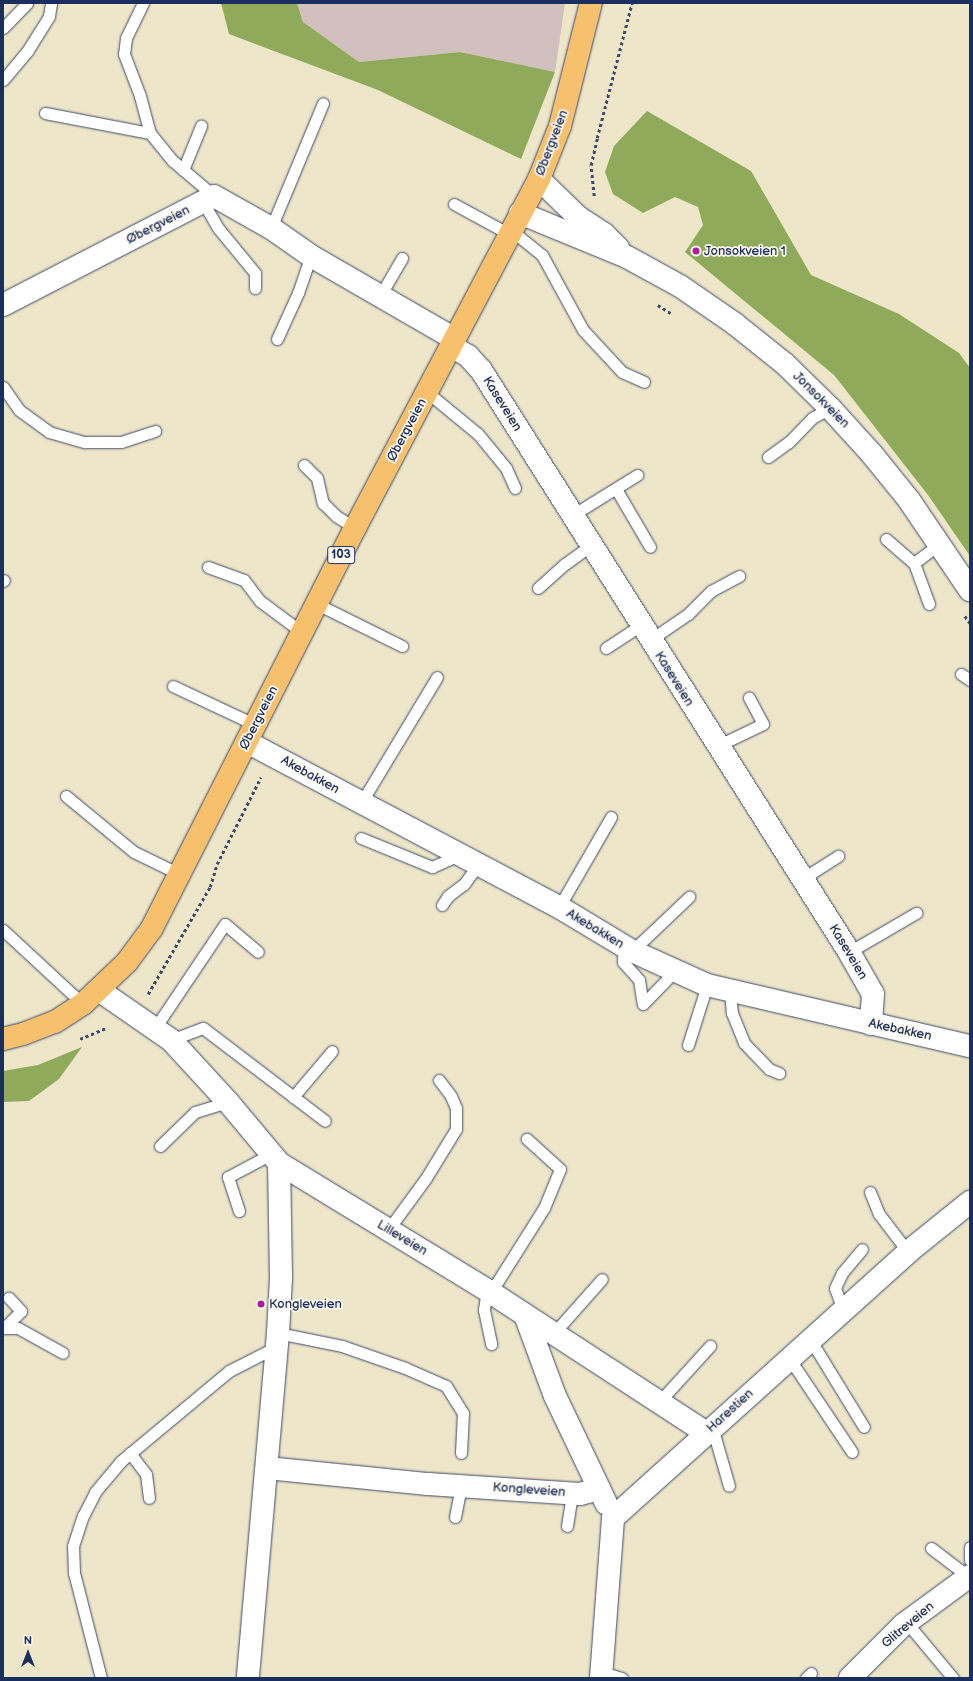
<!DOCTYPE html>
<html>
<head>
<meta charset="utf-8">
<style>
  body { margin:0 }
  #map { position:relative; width:973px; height:1681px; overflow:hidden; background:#eee6c8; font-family:"Balsamiq Sans",sans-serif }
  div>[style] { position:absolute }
  .industrial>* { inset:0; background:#d1c0bd }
  .forest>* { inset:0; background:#90aa5c }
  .path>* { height:2.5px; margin-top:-1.25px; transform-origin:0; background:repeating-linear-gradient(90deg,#3b4a6e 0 3px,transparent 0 6px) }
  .roads { filter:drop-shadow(0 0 1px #3b4a6e) drop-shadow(0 0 1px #3b4a6e) }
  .service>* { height:11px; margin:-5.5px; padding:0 5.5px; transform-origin:5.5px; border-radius:5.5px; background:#fff }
  .minor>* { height:22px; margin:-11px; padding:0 11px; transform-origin:11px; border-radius:11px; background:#fff }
  .primary>* { height:22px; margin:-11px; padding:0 11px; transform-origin:11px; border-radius:11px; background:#f7c06c }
  .dots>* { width:11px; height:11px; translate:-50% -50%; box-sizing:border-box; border:2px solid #fbf7ec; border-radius:50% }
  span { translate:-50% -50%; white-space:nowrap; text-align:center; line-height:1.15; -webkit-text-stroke:3.5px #fbf7ec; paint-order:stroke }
  .shield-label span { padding:1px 3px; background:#fbf7ec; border:1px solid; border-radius:3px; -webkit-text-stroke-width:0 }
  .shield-label { font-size:12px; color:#1b2f5e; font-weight:700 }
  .street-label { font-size:13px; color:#1b2f5e }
  .poi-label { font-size:13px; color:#1b2f5e }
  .left { translate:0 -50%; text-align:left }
  .frame { position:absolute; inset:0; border:4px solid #1b2f5e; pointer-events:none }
  .north { position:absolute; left:8px; top:1633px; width:40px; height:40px; -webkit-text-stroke:3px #fbf7ec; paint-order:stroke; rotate:0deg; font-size:11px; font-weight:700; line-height:16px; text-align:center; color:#1b2f5e }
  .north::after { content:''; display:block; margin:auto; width:14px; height:18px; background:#1b2f5e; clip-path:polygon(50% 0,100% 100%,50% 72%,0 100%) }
</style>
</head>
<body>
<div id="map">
  <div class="industrial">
    <i style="clip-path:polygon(297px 3px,565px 3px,555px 72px,460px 52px,359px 62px,303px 22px)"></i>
  </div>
  <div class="forest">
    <i style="clip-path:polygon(221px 3px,297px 3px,303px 22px,359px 62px,460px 52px,555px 72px,521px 159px,378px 90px,229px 34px)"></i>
    <i style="clip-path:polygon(647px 111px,751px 171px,811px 275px,899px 314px,959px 353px,970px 368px,970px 556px,928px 495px,834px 375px,685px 252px,703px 225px,698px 207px,675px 197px,643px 213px,613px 194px,605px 172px,614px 146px)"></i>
    <i style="clip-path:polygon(82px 1047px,59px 1079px,29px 1101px,3px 1102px,3px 1071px,38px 1065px)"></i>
  </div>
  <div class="path">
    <i style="left:594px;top:196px;width:31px;rotate:-96deg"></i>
    <i style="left:591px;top:165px;width:28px;rotate:-77deg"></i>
    <i style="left:597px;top:138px;width:139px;rotate:-75.5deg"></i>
    <i style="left:658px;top:305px;width:15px;rotate:32deg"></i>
    <i style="left:965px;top:616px;width:9px;rotate:54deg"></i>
    <i style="left:148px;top:994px;width:124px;rotate:-59.9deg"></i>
    <i style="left:210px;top:887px;width:24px;rotate:-73deg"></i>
    <i style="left:217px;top:864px;width:97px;rotate:-63.2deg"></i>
    <i style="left:80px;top:1039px;width:30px;rotate:-23deg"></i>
  </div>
  <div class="roads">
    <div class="service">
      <i style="left:143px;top:3px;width:39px;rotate:116deg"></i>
      <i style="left:126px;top:38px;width:16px;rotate:97deg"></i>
      <i style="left:124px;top:54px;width:45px;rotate:69.1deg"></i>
      <i style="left:140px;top:96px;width:38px;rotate:75deg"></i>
      <i style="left:150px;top:133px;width:36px;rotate:51deg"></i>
      <i style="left:173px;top:161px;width:54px;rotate:40.5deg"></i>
      <i style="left:3px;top:28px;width:35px;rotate:-46deg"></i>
      <i style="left:3px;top:80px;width:39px;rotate:-50deg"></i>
      <i style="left:28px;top:50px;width:40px;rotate:-58deg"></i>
      <i style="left:49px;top:16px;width:13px;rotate:-81deg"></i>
      <i style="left:45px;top:113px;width:107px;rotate:10.8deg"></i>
      <i style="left:183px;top:170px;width:48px;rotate:-67.8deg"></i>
      <i style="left:203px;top:202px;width:30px;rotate:60deg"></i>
      <i style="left:218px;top:228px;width:58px;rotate:50.6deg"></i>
      <i style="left:255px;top:273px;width:15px;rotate:90deg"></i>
      <i style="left:454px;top:204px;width:63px;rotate:28.6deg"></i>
      <i style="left:271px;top:228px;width:135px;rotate:-67.4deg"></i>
      <i style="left:511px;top:230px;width:40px;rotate:39deg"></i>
      <i style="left:542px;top:255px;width:85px;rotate:61.3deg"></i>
      <i style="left:583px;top:330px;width:57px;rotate:47.1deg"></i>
      <i style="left:622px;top:372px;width:24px;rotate:24deg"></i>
      <i style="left:380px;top:296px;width:44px;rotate:-59.9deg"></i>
      <i style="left:277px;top:339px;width:51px;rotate:-65.5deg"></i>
      <i style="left:298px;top:293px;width:39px;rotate:-71deg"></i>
      <i style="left:3px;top:387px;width:28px;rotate:55deg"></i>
      <i style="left:19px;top:410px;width:37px;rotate:36deg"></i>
      <i style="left:49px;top:432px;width:37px;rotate:16deg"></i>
      <i style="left:85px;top:442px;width:36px"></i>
      <i style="left:121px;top:442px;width:36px;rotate:-18deg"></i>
      <i style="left:427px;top:392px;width:66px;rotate:39.5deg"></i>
      <i style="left:478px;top:434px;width:44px;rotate:50.5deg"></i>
      <i style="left:506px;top:468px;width:22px;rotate:66deg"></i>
      <i style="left:768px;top:457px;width:26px;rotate:-36deg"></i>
      <i style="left:789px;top:442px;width:33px;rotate:-46deg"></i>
      <i style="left:812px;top:418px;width:21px;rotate:-29deg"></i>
      <i style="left:304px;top:465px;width:18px;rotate:45deg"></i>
      <i style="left:317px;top:478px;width:26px;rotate:77deg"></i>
      <i style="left:323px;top:503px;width:18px;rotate:45deg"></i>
      <i style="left:336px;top:516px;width:22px;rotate:32deg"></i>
      <i style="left:616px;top:489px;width:67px;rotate:59.6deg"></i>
      <i style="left:571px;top:516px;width:78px;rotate:-31.8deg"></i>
      <i style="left:886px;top:539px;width:37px;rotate:41deg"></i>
      <i style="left:208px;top:567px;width:38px;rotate:20deg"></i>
      <i style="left:244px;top:580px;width:26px;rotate:53deg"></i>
      <i style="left:260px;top:601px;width:54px;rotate:36.7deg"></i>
      <i style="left:3px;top:581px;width:1px;rotate:-45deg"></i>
      <i style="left:538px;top:588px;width:36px;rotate:-42deg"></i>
      <i style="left:565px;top:564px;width:31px;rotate:-36deg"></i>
      <i style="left:317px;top:604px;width:95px;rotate:26.3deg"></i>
      <i style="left:929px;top:604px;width:44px;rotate:-110.1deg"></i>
      <i style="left:914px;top:563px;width:31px;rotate:-37deg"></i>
      <i style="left:650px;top:640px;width:46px;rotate:-34.4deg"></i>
      <i style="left:688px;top:614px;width:33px;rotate:-45deg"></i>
      <i style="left:711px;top:591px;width:32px;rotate:-28deg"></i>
      <i style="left:606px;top:648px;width:42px;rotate:-33.3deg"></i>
      <i style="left:961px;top:674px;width:11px;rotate:34deg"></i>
      <i style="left:173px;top:686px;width:92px;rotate:25.2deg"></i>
      <i style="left:717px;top:746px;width:51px;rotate:-25.6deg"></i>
      <i style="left:763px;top:724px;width:30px;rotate:-118deg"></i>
      <i style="left:66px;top:796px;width:88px;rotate:39.5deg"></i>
      <i style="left:134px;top:852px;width:48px;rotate:26deg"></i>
      <i style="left:361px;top:803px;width:147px;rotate:-58.9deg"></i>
      <i style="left:361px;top:838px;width:77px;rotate:22.2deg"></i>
      <i style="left:432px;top:867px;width:30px;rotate:-24deg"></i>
      <i style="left:802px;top:879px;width:43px;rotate:-32.6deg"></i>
      <i style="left:442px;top:905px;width:11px;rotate:-56deg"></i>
      <i style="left:448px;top:896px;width:20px;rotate:-37deg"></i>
      <i style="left:464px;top:884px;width:24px;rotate:-54deg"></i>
      <i style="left:559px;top:907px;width:104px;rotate:-60deg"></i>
      <i style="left:3px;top:930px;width:109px;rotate:42.8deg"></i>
      <i style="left:624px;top:946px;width:16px;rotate:94deg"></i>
      <i style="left:623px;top:962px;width:24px;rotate:48deg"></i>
      <i style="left:639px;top:980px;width:24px;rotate:81deg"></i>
      <i style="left:632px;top:951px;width:79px;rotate:-43.5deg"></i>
      <i style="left:849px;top:952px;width:78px;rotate:-30.2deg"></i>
      <i style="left:730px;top:991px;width:22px;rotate:85deg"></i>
      <i style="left:732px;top:1013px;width:32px;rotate:68deg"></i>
      <i style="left:744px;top:1043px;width:36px;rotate:46deg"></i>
      <i style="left:769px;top:1069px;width:11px;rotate:22deg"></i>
      <i style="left:643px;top:1004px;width:46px;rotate:-45.9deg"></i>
      <i style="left:155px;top:1028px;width:125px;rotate:-56.1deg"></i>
      <i style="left:225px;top:924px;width:43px;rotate:40.3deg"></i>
      <i style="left:171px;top:1040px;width:34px;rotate:-21deg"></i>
      <i style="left:203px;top:1028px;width:153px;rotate:37.3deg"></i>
      <i style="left:688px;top:1045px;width:63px;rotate:-72.4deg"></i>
      <i style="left:293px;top:1097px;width:60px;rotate:-49.7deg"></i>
      <i style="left:160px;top:1146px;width:49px;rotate:-44.2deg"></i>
      <i style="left:195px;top:1112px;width:34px;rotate:-17deg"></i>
      <i style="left:870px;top:1192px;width:24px;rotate:68deg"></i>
      <i style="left:879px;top:1214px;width:48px;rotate:52.7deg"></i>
      <i style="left:239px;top:1211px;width:36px;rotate:-108deg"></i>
      <i style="left:228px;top:1177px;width:49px;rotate:-28.1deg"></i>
      <i style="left:388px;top:1230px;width:64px;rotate:-53.8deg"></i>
      <i style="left:426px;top:1178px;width:57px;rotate:-58.5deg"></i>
      <i style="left:456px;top:1129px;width:21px;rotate:-90deg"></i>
      <i style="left:456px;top:1108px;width:13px;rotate:-113deg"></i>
      <i style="left:451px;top:1096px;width:20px;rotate:-127deg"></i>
      <i style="left:487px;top:1290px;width:20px;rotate:99deg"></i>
      <i style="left:484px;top:1310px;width:35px;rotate:78deg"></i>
      <i style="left:491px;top:1292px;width:99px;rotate:-57.8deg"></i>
      <i style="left:544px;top:1208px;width:42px;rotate:-67.7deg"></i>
      <i style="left:560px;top:1169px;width:45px;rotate:-137.7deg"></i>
      <i style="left:843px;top:1310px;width:23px;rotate:-110deg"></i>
      <i style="left:835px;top:1288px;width:17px;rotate:-65deg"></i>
      <i style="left:842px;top:1273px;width:31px;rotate:-50deg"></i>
      <i style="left:3px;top:1328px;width:15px"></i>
      <i style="left:18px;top:1328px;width:51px;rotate:29.1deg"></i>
      <i style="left:4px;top:1328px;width:24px;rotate:-45deg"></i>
      <i style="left:21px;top:1311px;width:18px;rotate:-133deg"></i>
      <i style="left:278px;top:1333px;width:65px;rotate:11.5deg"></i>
      <i style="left:342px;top:1346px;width:67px;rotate:19.2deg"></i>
      <i style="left:405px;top:1368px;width:45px;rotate:23.7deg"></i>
      <i style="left:446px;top:1386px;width:32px;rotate:58deg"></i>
      <i style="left:463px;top:1413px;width:40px;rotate:92.9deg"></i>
      <i style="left:554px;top:1333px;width:72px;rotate:-48.4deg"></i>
      <i style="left:810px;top:1339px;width:103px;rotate:58.5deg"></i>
      <i style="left:789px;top:1358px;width:113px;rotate:56.2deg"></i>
      <i style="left:659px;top:1402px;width:76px;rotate:-47.7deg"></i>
      <i style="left:712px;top:1427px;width:61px;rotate:73.9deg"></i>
      <i style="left:130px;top:1453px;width:26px;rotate:53deg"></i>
      <i style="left:146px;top:1474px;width:24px;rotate:83deg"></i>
      <i style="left:455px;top:1517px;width:32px;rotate:-79deg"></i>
      <i style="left:567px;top:1526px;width:33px;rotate:-81deg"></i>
      <i style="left:970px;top:1547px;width:13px;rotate:90deg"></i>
      <i style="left:931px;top:1548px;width:48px;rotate:37.3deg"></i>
      <i style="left:907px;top:1623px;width:72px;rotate:50.1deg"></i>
      <i style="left:602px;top:1672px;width:21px;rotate:17deg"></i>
      <i style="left:101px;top:1678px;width:108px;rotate:-104.4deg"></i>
      <i style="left:74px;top:1573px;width:27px;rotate:-92deg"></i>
      <i style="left:73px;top:1546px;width:32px;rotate:-72deg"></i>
      <i style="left:83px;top:1516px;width:27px;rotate:-63deg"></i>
      <i style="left:95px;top:1492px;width:40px;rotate:-50deg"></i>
      <i style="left:121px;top:1461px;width:141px;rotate:-39.8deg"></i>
      <i style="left:229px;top:1371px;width:53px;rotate:-27.1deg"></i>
      <i style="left:806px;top:1678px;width:7px;rotate:-45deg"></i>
    </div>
    <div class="minor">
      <i style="left:539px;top:179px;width:54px;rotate:44.3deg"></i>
      <i style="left:578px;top:217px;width:31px;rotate:33deg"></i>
      <i style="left:604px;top:234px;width:20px;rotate:45deg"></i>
      <i style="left:520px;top:213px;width:116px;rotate:22.4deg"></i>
      <i style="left:627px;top:257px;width:60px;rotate:28.7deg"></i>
      <i style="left:680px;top:286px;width:67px;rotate:34.6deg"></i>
      <i style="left:735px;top:324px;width:64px;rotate:38.7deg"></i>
      <i style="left:785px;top:364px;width:63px;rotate:44.4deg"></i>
      <i style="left:830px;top:408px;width:61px;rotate:47.7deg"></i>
      <i style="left:871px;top:453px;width:60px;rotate:51deg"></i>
      <i style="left:909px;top:500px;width:109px;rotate:55.9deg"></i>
      <i style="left:3px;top:305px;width:237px;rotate:-27.3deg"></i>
      <i style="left:214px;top:196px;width:65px;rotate:29.3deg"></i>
      <i style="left:271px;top:228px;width:49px;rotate:35deg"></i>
      <i style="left:311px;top:256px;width:166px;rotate:30deg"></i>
      <i style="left:451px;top:346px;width:20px;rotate:30deg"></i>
      <i style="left:468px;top:356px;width:19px;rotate:47deg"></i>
      <i style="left:481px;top:370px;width:689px;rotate:57.69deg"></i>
      <i style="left:849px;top:952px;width:48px;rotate:60.3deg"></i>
      <i style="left:873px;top:994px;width:30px;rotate:94deg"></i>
      <i style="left:247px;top:742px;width:353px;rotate:27.9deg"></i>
      <i style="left:559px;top:907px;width:85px;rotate:31.1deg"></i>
      <i style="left:632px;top:951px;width:82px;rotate:24.4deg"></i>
      <i style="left:707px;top:985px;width:270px;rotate:13.1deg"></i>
      <i style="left:100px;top:991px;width:86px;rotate:34.6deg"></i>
      <i style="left:171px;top:1040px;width:84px;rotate:47.4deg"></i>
      <i style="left:228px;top:1102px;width:80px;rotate:50.1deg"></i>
      <i style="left:279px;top:1163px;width:115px;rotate:89deg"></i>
      <i style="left:281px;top:1278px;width:55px;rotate:93.1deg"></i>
      <i style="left:278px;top:1333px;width:346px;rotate:95deg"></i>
      <i style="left:279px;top:1163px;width:244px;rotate:31.4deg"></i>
      <i style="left:487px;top:1290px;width:262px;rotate:33.1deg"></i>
      <i style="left:525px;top:1315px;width:86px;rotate:69.7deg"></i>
      <i style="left:555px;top:1396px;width:119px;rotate:64.5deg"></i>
      <i style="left:267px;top:1468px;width:162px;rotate:5.7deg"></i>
      <i style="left:428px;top:1484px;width:152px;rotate:3.8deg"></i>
      <i style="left:580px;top:1494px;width:20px;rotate:-15deg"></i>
      <i style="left:601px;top:1678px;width:160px;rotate:-85.7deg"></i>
      <i style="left:613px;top:1518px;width:397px;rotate:-42deg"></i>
      <i style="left:908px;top:1252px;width:80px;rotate:-38.9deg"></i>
      <i style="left:850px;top:1678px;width:75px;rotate:-45deg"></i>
      <i style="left:903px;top:1625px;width:83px;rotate:-36.2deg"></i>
    </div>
    <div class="primary">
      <i style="left:3px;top:1039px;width:21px;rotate:-14deg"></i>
      <i style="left:23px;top:1034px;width:34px;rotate:-21deg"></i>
      <i style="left:55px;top:1022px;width:33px;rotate:-33deg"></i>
      <i style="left:83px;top:1004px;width:61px;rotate:-43.7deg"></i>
      <i style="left:127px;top:962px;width:42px;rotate:-53.7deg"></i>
      <i style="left:152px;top:928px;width:449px;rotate:-63.1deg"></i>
      <i style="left:355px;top:528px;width:395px;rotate:-62.2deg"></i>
      <i style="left:539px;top:179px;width:57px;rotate:-68.4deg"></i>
      <i style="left:560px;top:126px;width:127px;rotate:-75.9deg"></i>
    </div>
  </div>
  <div class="dots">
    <i style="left:696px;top:251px;background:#b5179e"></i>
    <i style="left:261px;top:1304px;background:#b5179e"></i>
  </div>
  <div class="shield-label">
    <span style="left:341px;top:555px">103</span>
  </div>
  <div class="street-label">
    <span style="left:552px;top:143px;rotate:-69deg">Øbergveien</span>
    <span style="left:158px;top:225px;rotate:-27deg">Øbergveien</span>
    <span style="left:821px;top:400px;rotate:45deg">Jonsokveien</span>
    <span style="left:502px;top:404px;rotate:58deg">Kaseveien</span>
    <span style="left:407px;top:430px;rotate:-62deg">Øbergveien</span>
    <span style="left:674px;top:679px;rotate:58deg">Kaseveien</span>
    <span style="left:259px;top:718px;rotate:-63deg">Øbergveien</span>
    <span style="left:310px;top:775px;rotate:29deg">Akebakken</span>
    <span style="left:595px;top:929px;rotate:31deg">Akebakken</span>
    <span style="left:848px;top:952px;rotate:59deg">Kaseveien</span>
    <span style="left:900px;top:1030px;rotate:12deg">Akebakken</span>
    <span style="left:402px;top:1238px;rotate:31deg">Lilleveien</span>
    <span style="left:730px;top:1411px;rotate:-42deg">Harestien</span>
    <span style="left:529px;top:1490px;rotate:4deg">Kongleveien</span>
    <span style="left:908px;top:1625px;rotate:-40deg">Glitreveien</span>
  </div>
  <div class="poi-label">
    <span class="left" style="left:704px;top:251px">Jonsokveien 1</span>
    <span class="left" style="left:269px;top:1304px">Kongleveien</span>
  </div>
  <div class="frame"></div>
  <div class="north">N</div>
</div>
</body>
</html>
